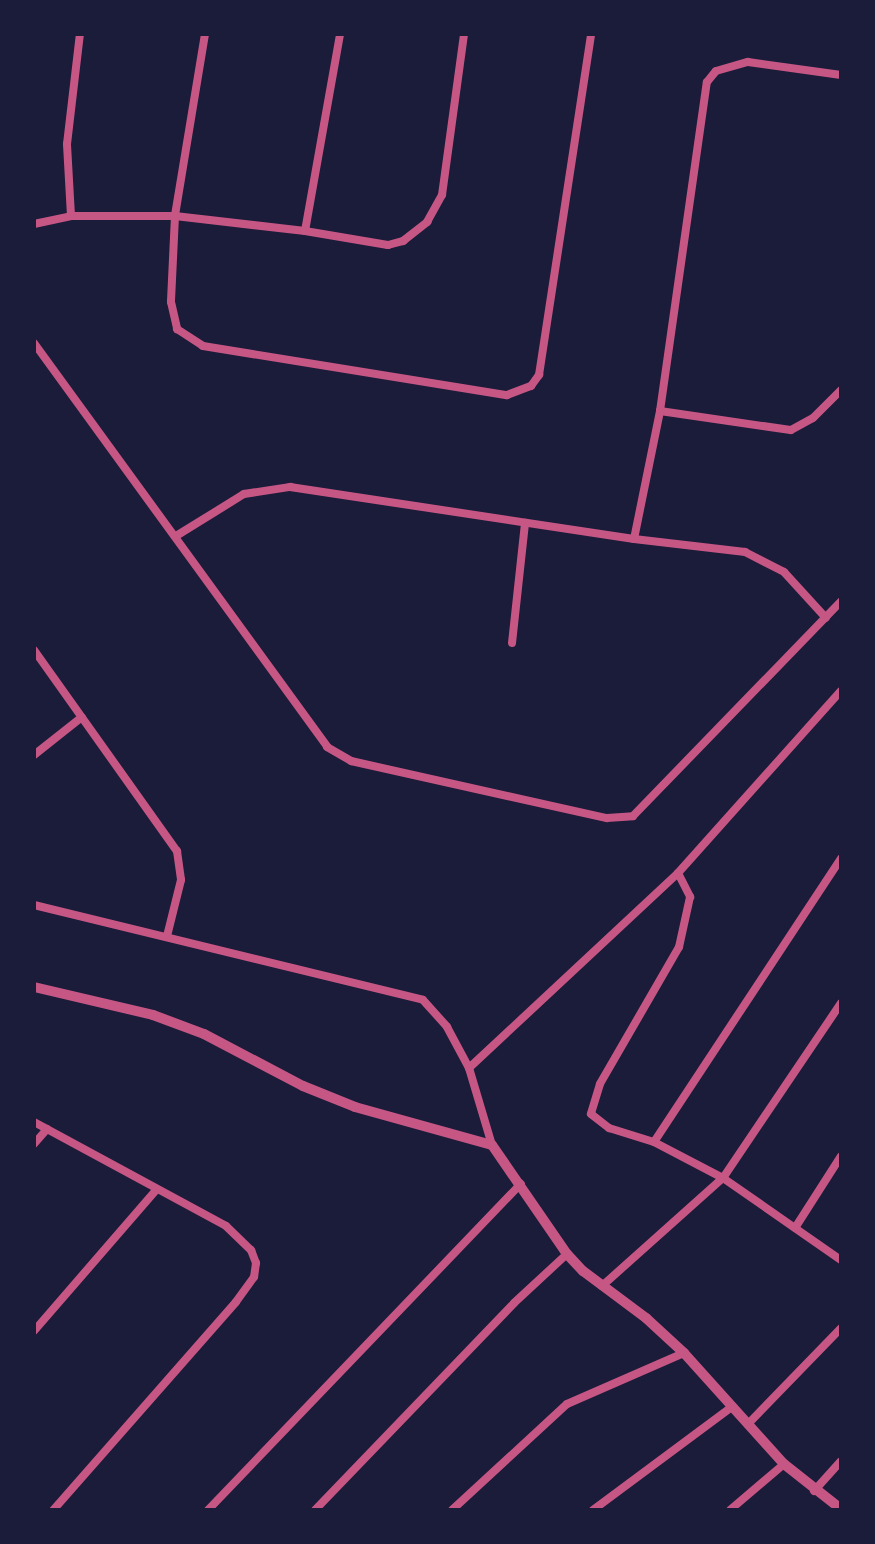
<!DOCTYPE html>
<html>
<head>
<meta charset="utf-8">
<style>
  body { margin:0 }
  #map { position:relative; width:875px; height:1544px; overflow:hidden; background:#1b1b3a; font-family:"Source Serif 4",serif }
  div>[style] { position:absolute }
  .minor>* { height:8px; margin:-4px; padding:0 4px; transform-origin:4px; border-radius:4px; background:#c65784 }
  .tertiary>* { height:10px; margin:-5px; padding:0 5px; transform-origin:5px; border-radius:5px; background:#c65784 }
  span { translate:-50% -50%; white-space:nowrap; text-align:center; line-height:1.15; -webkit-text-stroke:6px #1b1b3a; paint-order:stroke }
  .frame { position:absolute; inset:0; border:36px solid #1b1b3a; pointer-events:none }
</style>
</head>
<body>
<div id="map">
  <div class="minor">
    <i style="left:205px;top:34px;width:184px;rotate:99.4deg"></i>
    <i style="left:175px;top:216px;width:86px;rotate:92.7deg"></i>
    <i style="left:171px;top:302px;width:28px;rotate:77deg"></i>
    <i style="left:177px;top:329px;width:31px;rotate:33deg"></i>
    <i style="left:203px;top:346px;width:308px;rotate:9.2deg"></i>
    <i style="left:507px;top:395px;width:26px;rotate:-21deg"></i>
    <i style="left:531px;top:386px;width:14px;rotate:-54deg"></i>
    <i style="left:539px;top:375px;width:345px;rotate:-81.3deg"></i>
    <i style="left:71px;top:216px;width:72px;rotate:-93.2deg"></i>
    <i style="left:67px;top:144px;width:111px;rotate:-83.3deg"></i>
    <i style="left:34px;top:224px;width:38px;rotate:-12deg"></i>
    <i style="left:71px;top:216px;width:104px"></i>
    <i style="left:175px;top:216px;width:131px;rotate:6.6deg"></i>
    <i style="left:305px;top:231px;width:84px;rotate:9.6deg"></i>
    <i style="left:388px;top:245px;width:16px;rotate:-15deg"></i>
    <i style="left:403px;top:241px;width:31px;rotate:-38deg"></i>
    <i style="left:427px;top:222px;width:31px;rotate:-61deg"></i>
    <i style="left:442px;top:195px;width:162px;rotate:-82.2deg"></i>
    <i style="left:305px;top:231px;width:200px;rotate:-79.9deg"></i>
    <i style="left:34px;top:343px;width:499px;rotate:54deg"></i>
    <i style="left:327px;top:747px;width:28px;rotate:30deg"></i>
    <i style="left:351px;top:761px;width:262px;rotate:12.6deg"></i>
    <i style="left:607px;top:818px;width:26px;rotate:-4deg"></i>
    <i style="left:633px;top:816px;width:299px;rotate:-45.9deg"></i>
    <i style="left:660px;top:411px;width:132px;rotate:8.3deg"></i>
    <i style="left:791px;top:430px;width:25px;rotate:-29deg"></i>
    <i style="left:813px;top:418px;width:40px;rotate:-45deg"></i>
    <i style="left:176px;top:536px;width:80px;rotate:-31.7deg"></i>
    <i style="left:244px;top:494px;width:47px;rotate:-8.7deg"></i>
    <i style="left:290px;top:487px;width:348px;rotate:8.6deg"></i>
    <i style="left:634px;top:539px;width:112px;rotate:6.7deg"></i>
    <i style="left:745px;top:552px;width:44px;rotate:27.1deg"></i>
    <i style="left:784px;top:572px;width:62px;rotate:47.6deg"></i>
    <i style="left:634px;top:539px;width:131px;rotate:-78.5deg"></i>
    <i style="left:660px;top:411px;width:332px;rotate:-81.9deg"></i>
    <i style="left:707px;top:82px;width:14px;rotate:-51deg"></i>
    <i style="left:716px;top:71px;width:33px;rotate:-16deg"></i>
    <i style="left:748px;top:62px;width:94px;rotate:8deg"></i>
    <i style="left:512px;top:643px;width:121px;rotate:-83.8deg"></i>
    <i style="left:34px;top:650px;width:247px;rotate:54.6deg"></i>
    <i style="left:177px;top:851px;width:29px;rotate:82deg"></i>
    <i style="left:181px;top:880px;width:58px;rotate:104deg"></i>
    <i style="left:34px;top:755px;width:61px;rotate:-38.4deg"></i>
    <i style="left:678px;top:873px;width:27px;rotate:63deg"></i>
    <i style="left:690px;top:897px;width:51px;rotate:102.4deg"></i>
    <i style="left:679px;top:947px;width:158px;rotate:120deg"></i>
    <i style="left:600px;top:1084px;width:31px;rotate:107deg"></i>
    <i style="left:591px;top:1114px;width:23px;rotate:38deg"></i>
    <i style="left:609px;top:1128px;width:47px;rotate:17.3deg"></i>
    <i style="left:654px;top:1142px;width:78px;rotate:27.6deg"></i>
    <i style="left:723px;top:1178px;width:144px;rotate:34.8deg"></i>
    <i style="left:34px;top:905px;width:400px;rotate:13.7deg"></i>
    <i style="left:423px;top:1000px;width:36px;rotate:48deg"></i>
    <i style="left:447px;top:1027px;width:47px;rotate:61.8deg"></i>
    <i style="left:469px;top:1068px;width:80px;rotate:73.4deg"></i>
    <i style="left:469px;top:1068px;width:286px;rotate:-43deg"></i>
    <i style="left:678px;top:873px;width:244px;rotate:-48.2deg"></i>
    <i style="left:34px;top:1122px;width:218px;rotate:28.4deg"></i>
    <i style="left:226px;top:1226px;width:35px;rotate:44deg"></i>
    <i style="left:251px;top:1250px;width:14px;rotate:69deg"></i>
    <i style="left:256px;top:1263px;width:14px;rotate:98deg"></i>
    <i style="left:254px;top:1277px;width:31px;rotate:126deg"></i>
    <i style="left:236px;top:1302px;width:277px;rotate:131.3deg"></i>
    <i style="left:654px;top:1142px;width:340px;rotate:-56.6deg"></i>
    <i style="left:34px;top:1144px;width:20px;rotate:-49deg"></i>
    <i style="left:795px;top:1228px;width:85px;rotate:-57.4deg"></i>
    <i style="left:602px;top:1286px;width:162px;rotate:-41.8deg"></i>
    <i style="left:723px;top:1178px;width:211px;rotate:-56deg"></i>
    <i style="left:34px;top:1331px;width:186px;rotate:-49.1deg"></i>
    <i style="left:749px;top:1423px;width:132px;rotate:-45.9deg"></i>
    <i style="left:814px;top:1491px;width:40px;rotate:-48deg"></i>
    <i style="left:208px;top:1510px;width:452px;rotate:-46.2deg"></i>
    <i style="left:315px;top:1510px;width:287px;rotate:-46.1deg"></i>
    <i style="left:514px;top:1303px;width:72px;rotate:-42.8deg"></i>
    <i style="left:452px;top:1510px;width:156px;rotate:-42.7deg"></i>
    <i style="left:567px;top:1404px;width:128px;rotate:-23.6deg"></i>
    <i style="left:593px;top:1510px;width:174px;rotate:-36.6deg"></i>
    <i style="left:730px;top:1510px;width:71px;rotate:-40.4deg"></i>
  </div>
  <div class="tertiary">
    <i style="left:34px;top:987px;width:122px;rotate:13.2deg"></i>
    <i style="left:153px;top:1015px;width:54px;rotate:20.4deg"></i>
    <i style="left:204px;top:1034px;width:112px;rotate:27.7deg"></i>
    <i style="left:303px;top:1086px;width:56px;rotate:22deg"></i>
    <i style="left:355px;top:1107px;width:142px;rotate:15.5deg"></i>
    <i style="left:492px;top:1145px;width:132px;rotate:55.5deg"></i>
    <i style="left:567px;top:1254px;width:23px;rotate:47deg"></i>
    <i style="left:583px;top:1271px;width:79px;rotate:36.7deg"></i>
    <i style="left:646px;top:1318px;width:52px;rotate:42.6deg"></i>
    <i style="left:684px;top:1353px;width:149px;rotate:48deg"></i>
    <i style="left:784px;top:1464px;width:73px;rotate:38.3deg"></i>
  </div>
  <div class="frame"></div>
</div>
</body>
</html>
